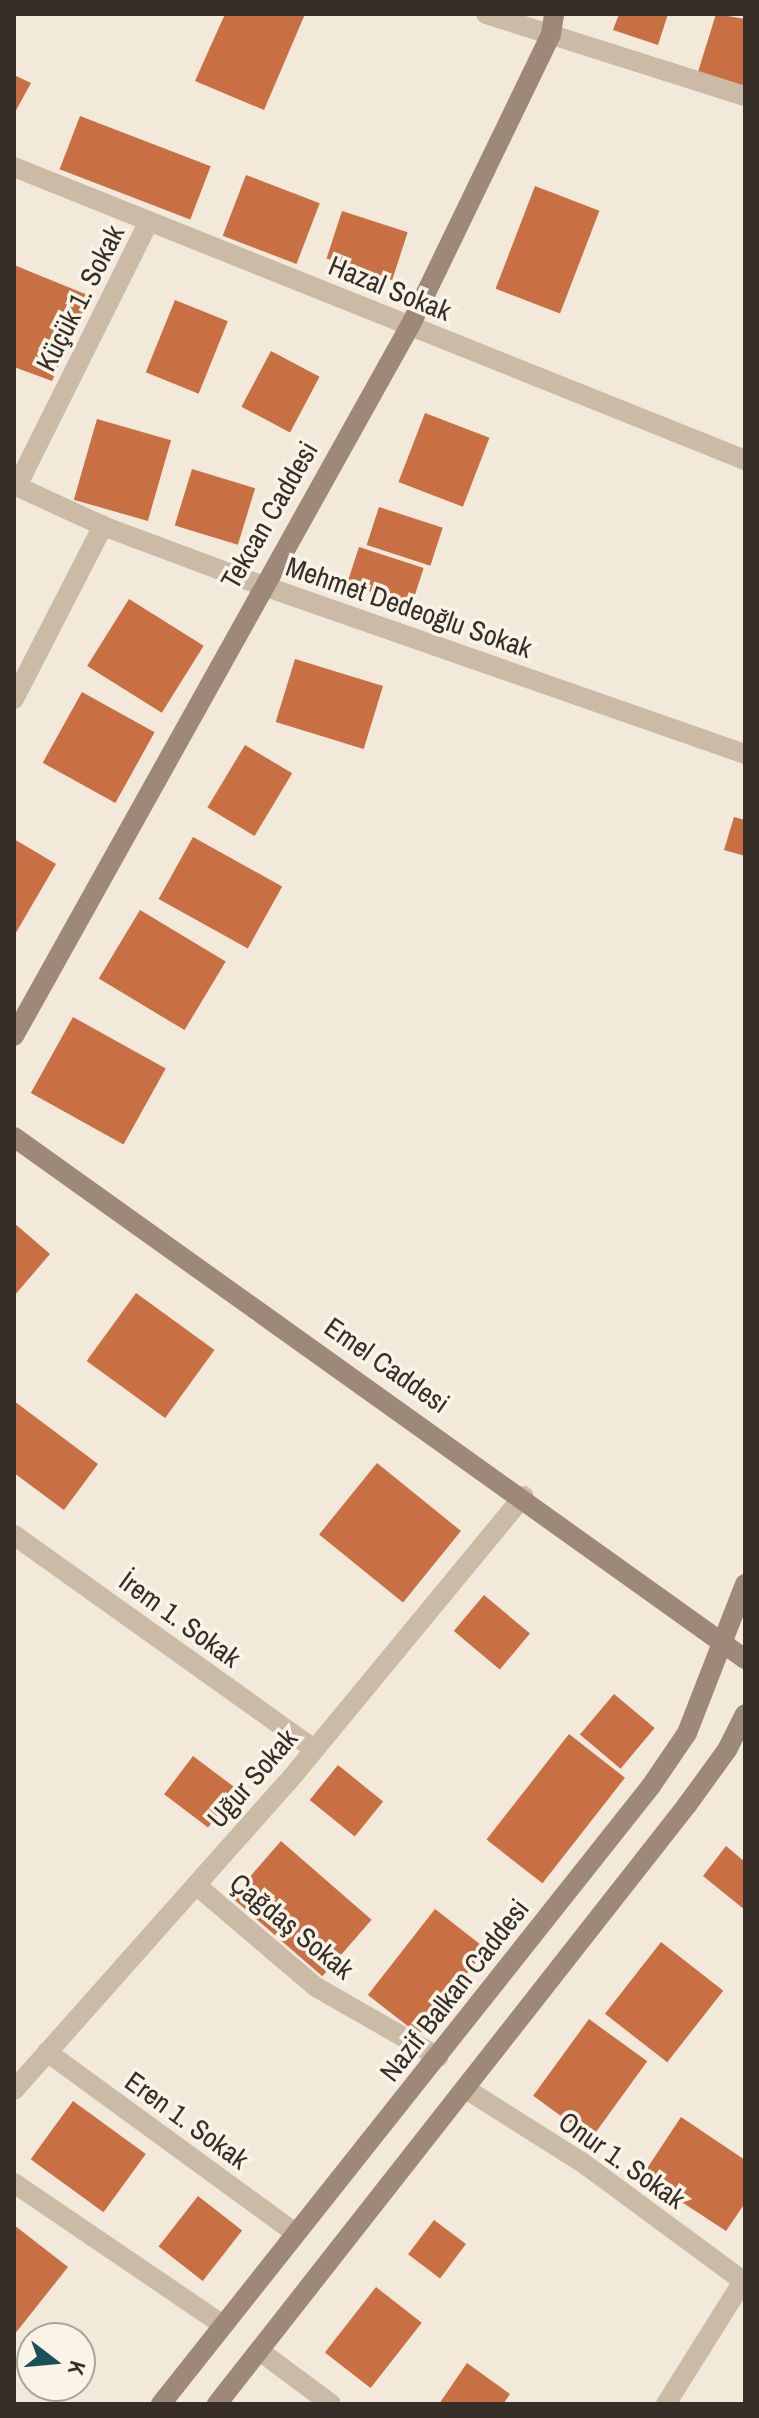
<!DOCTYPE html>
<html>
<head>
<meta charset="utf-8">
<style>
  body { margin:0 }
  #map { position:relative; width:759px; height:2418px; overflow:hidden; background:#f2e9db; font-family:"Archivo Narrow",sans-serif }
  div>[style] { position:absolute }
  .building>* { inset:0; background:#c86f43; transform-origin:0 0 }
  .street>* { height:20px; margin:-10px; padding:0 10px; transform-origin:10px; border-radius:10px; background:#cbbaa6 }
  .secondary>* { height:20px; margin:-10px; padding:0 10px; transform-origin:10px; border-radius:10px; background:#9e8978 }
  span { translate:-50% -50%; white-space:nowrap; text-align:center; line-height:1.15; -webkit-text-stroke:7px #faf3e7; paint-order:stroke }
  .street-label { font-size:28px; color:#372e27 }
  .frame { position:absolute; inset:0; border:16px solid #372e27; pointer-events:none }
  .north { position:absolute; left:16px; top:2322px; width:80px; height:80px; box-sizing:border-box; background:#faf3e7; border:2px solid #aca49a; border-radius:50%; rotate:106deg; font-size:22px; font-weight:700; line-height:32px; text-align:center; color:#372e27 }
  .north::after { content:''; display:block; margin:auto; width:28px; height:36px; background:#1c5059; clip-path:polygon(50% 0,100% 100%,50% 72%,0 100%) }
</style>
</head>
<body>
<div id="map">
  <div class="building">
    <i style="clip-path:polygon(225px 14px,305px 14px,264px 110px,195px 81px)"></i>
    <i style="clip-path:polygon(619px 14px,668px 14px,658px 45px,613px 30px)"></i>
    <i style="clip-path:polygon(716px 14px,745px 19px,745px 88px,698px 72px)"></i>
    <i style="clip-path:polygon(14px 75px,31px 83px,14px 114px)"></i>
    <i style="left:80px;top:116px;width:140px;height:57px;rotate:21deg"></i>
    <i style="left:246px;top:175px;width:79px;height:65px;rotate:21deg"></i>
    <i style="left:535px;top:186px;width:69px;height:110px;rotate:21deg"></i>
    <i style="left:342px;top:211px;width:69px;height:50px;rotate:18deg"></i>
    <i style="clip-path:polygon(14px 265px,90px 296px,52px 381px,14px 367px)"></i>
    <i style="left:175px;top:300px;width:57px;height:78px;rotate:22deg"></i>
    <i style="left:271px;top:351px;width:55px;height:63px;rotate:28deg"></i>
    <i style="left:425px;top:413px;width:69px;height:74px;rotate:21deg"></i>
    <i style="left:97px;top:419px;width:77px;height:84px;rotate:16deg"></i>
    <i style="left:192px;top:469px;width:66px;height:59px;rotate:17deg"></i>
    <i style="left:379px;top:507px;width:67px;height:40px;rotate:18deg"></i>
    <i style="left:359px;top:547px;width:68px;height:39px;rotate:18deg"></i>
    <i style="left:129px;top:599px;width:88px;height:79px;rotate:32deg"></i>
    <i style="left:295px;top:659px;width:92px;height:66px;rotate:17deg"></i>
    <i style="left:82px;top:692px;width:83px;height:81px;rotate:29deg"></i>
    <i style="left:245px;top:745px;width:55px;height:73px;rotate:31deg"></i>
    <i style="clip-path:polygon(734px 817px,745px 820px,745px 856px,724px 850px)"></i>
    <i style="left:193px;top:837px;width:102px;height:71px;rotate:29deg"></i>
    <i style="clip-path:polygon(14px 839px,56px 864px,14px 936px)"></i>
    <i style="left:140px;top:910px;width:100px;height:80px;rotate:31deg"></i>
    <i style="left:73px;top:1017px;width:106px;height:87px;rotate:29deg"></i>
    <i style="clip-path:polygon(14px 1223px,50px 1254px,14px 1296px)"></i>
    <i style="left:136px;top:1293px;width:97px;height:84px;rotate:36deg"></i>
    <i style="clip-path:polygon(14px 1401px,98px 1464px,64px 1510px,14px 1473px)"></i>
    <i style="left:377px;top:1463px;width:108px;height:92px;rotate:39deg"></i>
    <i style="left:484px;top:1595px;width:60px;height:47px;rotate:40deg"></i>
    <i style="left:614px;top:1694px;width:53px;height:53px;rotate:40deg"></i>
    <i style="left:569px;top:1734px;width:71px;height:134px;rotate:38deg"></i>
    <i style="left:193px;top:1756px;width:55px;height:48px;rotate:37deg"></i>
    <i style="left:338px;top:1765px;width:58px;height:45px;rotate:39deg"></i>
    <i style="left:281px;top:1841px;width:120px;height:75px;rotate:41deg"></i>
    <i style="clip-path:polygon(726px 1846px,745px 1862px,745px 1910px,703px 1876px)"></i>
    <i style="left:435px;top:1909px;width:65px;height:109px;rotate:38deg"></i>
    <i style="left:661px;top:1942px;width:79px;height:91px;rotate:38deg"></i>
    <i style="left:589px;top:2019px;width:72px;height:95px;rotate:36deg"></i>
    <i style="left:73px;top:2101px;width:90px;height:72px;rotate:36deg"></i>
    <i style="clip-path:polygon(681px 2117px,745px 2160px,745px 2203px,726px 2231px,642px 2176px)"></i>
    <i style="left:198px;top:2196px;width:56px;height:64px;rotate:38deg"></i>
    <i style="left:434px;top:2220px;width:40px;height:43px;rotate:37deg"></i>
    <i style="clip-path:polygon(14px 2225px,68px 2267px,14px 2335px)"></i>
    <i style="left:376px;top:2287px;width:58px;height:83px;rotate:38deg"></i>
    <i style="clip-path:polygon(467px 2363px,510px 2394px,503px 2404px,439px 2404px)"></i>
  </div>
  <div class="street">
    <i style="left:486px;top:14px;width:272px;rotate:17.6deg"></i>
    <i style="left:14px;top:167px;width:788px;rotate:21.84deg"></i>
    <i style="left:14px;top:485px;width:98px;rotate:24.7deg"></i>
    <i style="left:103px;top:526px;width:169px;rotate:20.5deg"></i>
    <i style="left:261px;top:585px;width:513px;rotate:19.25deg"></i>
    <i style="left:17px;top:486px;width:296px;rotate:-63.5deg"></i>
    <i style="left:14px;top:699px;width:195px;rotate:-62.8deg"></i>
    <i style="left:14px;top:1535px;width:369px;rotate:35.5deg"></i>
    <i style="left:196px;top:1885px;width:157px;rotate:40.4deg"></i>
    <i style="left:316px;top:1987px;width:141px;rotate:29.8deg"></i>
    <i style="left:47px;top:2052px;width:306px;rotate:36.1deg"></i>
    <i style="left:466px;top:2089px;width:138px;rotate:32.3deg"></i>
    <i style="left:583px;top:2163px;width:199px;rotate:36.4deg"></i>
    <i style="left:14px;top:2090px;width:411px;rotate:-48.4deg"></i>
    <i style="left:287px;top:1783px;width:372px;rotate:-50.5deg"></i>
    <i style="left:14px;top:2183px;width:253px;rotate:34.2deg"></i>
    <i style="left:261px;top:2352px;width:87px;rotate:36.6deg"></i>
    <i style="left:666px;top:2404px;width:149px;rotate:-57.9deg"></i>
  </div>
  <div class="secondary">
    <i style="left:14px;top:1036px;width:813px;rotate:-60.85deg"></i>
    <i style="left:410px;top:326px;width:324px;rotate:-64.2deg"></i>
    <i style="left:551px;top:34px;width:20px;rotate:-81deg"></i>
    <i style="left:14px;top:1137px;width:898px;rotate:35.53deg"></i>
    <i style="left:161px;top:2404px;width:789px;rotate:-51.59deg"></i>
    <i style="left:651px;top:1786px;width:64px;rotate:-55.8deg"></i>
    <i style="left:687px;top:1733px;width:160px;rotate:-68.7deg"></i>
    <i style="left:217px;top:2404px;width:761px;rotate:-51.88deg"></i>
    <i style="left:687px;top:1805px;width:68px;rotate:-54deg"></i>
    <i style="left:727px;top:1750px;width:40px;rotate:-63.4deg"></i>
  </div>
  <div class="street-label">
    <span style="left:390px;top:288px;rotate:22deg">Hazal Sokak</span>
    <span style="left:80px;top:298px;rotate:-63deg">Küçük 1. Sokak</span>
    <span style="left:269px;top:515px;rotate:-60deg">Tekcan Caddesi</span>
    <span style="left:409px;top:607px;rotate:19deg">Mehmet Dedeoğlu Sokak</span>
    <span style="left:387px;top:1365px;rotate:35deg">Emel Caddesi</span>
    <span style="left:180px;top:1619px;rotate:36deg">İrem 1. Sokak</span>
    <span style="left:252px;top:1778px;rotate:-49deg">Uğur Sokak</span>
    <span style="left:292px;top:1926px;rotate:39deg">Çağdaş Sokak</span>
    <span style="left:454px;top:1990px;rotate:-52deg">Nazif Balkan Caddesi</span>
    <span style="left:187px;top:2120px;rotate:36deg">Eren 1. Sokak</span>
    <span style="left:622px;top:2160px;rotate:35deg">Onur 1. Sokak</span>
  </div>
  <div class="frame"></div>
  <div class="north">K</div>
</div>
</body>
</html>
